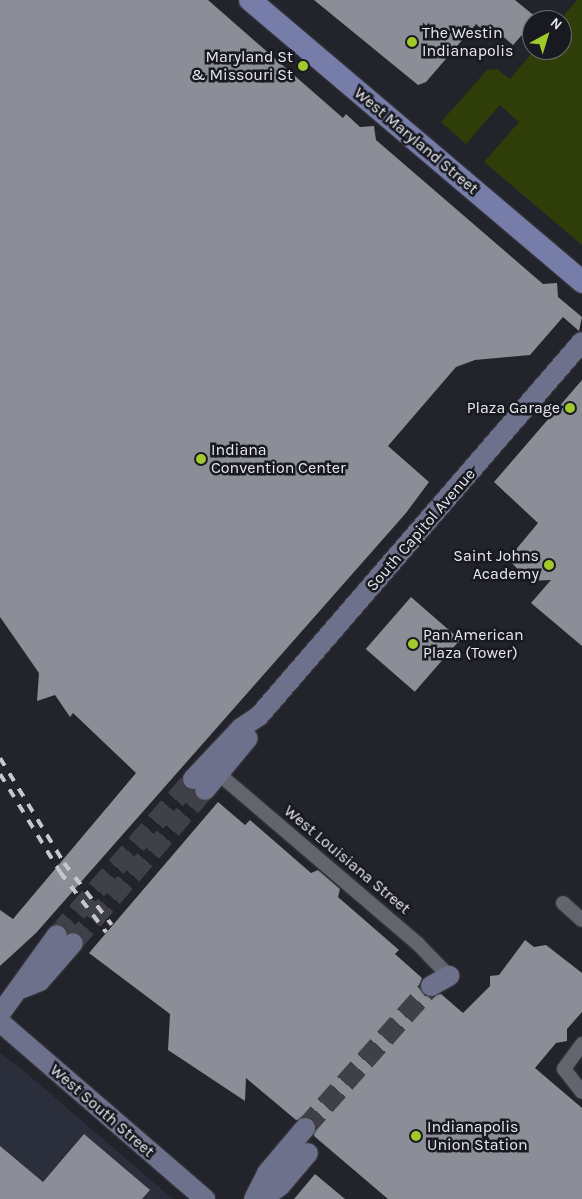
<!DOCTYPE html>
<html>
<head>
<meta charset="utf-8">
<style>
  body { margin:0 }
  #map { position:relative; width:582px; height:1199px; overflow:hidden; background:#22232b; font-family:Karla,sans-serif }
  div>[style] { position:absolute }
  .built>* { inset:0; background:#2b2e3b }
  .green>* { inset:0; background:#2f3d09 }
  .building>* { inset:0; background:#8b8d97; transform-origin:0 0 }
  .secondary-tunnel>* { height:20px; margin-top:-10px; transform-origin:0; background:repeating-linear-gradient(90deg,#404148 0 20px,transparent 0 30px) }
  .roads { filter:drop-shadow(0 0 1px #3c3d43) drop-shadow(0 0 1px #3c3d43) }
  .street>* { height:14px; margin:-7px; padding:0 7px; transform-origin:7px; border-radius:7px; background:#63656e }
  .secondary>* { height:20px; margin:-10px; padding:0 10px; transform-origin:10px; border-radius:10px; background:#6d718b }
  .primary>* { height:22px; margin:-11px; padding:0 11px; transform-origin:11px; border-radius:11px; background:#767da8 }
  .rail>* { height:4px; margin-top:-2px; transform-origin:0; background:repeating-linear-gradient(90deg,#c7c8cd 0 9px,transparent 0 18px) }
  .dots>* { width:14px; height:14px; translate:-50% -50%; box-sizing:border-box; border:2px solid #191a21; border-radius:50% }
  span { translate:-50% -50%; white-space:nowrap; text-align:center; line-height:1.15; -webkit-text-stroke:5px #191a21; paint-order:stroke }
  .poi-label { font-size:16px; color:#e7e8ed }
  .left { translate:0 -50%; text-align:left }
  .right { translate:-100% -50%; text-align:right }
  .street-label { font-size:16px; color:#e7e8ed }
  .north { position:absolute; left:522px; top:10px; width:50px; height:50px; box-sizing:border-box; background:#191a21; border:1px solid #6b6c73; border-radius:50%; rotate:39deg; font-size:14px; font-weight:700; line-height:20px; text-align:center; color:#e7e8ed }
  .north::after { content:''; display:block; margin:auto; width:18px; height:22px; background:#a0c92b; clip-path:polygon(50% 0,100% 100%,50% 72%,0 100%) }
</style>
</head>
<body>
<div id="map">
  <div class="built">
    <i style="clip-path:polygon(0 1053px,23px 1070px,173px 1199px,0 1199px)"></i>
  </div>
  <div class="green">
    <i style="clip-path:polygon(577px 0,582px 0,582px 245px,484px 162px,519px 122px,500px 105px,466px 144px,441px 122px,487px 70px,497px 69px,510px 79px,534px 50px,562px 50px,560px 20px)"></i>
  </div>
  <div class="building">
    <i style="clip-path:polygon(0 0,208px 0,343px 118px,346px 114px,360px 127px,374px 126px,376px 140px,543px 284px,557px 283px,558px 297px,582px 317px,579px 331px,563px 317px,530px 355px,475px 360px,456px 367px,388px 446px,429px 482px,406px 513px,36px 933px,0 966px,0 910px,13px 919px,136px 773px,73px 713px,70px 717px,55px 695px,37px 701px,39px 673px,0 617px)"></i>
    <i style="clip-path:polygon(314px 0,515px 0,537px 18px,513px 45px,491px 26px,485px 32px,476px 24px,426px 82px,418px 85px)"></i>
    <i style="clip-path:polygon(582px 380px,582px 646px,531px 603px,551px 580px,529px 581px,508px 559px,538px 523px,494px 482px)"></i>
    <i style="left:411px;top:597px;width:65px;height:69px;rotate:41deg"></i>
    <i style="clip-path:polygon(218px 802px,245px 825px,250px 820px,311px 873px,318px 870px,340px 889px,338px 897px,399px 950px,395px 954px,422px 978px,419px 986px,425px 996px,441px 994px,463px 1013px,490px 986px,490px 976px,499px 975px,525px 940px,534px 947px,546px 945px,582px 973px,582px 1012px,567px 1029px,567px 1041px,556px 1043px,535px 1068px,582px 1108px,582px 1199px,388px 1199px,314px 1136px,312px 1119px,296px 1120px,246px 1078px,245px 1101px,168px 1050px,170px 1014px,89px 953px)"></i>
    <i style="clip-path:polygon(84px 1134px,150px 1190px,142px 1199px,0 1199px,0 1146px,43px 1182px)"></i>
    <i style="clip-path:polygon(315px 1174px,345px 1199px,294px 1199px)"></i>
  </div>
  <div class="secondary-tunnel">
    <i style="left:57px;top:935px;width:207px;rotate:-48.9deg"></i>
    <i style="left:73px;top:943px;width:202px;rotate:-49.2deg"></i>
    <i style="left:305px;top:1128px;width:190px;rotate:-48.4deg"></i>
  </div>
  <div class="roads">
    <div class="street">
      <i style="left:219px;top:774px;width:260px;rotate:40.5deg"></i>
      <i style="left:417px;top:943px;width:46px;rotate:45.9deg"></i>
      <i style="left:563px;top:903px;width:25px;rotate:42deg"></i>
      <i style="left:582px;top:1044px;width:31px;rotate:126deg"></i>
      <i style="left:564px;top:1069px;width:29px;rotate:52deg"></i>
    </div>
    <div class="secondary">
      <i style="left:193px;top:779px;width:70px;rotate:-46.7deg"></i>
      <i style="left:241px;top:728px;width:22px;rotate:-34deg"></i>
      <i style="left:259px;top:716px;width:494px;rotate:-49.2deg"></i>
      <i style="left:205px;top:790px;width:67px;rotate:-50.4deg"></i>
      <i style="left:431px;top:986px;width:21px;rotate:-29deg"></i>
      <i style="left:23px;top:988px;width:18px;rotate:-22deg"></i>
      <i style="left:40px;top:981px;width:50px;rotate:-49deg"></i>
      <i style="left:0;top:1014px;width:97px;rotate:-54.2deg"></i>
      <i style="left:0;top:1022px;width:271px;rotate:40.8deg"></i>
      <i style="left:254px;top:1199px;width:29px;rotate:-63deg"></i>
      <i style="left:267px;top:1173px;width:59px;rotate:-49.8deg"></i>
      <i style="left:262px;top:1199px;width:22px;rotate:-36deg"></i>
      <i style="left:280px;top:1186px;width:43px;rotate:-49.7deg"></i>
    </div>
    <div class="primary">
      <i style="left:250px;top:0;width:436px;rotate:40.3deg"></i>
    </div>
  </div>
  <div class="rail">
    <i style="left:0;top:758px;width:123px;rotate:58.6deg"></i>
    <i style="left:64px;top:863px;width:78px;rotate:52.3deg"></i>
    <i style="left:0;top:774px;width:115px;rotate:58.5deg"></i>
    <i style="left:60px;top:872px;width:76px;rotate:52.5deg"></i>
  </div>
  <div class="dots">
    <i style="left:412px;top:42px;background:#a0c92b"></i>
    <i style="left:303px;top:66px;background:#a0c92b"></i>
    <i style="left:570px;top:408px;background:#a0c92b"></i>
    <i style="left:201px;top:459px;background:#a0c92b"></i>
    <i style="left:549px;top:565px;background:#a0c92b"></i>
    <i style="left:413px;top:644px;background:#a0c92b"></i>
    <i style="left:416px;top:1136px;background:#a0c92b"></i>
  </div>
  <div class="poi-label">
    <span class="left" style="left:422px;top:42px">The Westin<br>Indianapolis</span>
    <span class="right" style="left:293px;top:66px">Maryland St<br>&amp; Missouri St</span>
    <span class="right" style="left:560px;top:408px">Plaza Garage</span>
    <span class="left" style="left:211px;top:459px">Indiana<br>Convention Center</span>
    <span class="right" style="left:539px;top:565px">Saint Johns<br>Academy</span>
    <span class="left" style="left:423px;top:644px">Pan American<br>Plaza (Tower)</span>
    <span class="left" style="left:427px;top:1136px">Indianapolis<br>Union Station</span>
  </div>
  <div class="street-label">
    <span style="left:416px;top:141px;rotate:40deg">West Maryland Street</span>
    <span style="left:421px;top:530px;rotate:-49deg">South Capitol Avenue</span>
    <span style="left:347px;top:860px;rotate:40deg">West Louisiana Street</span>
    <span style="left:102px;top:1111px;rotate:41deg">West South Street</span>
  </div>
  <div class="north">N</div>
</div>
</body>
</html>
